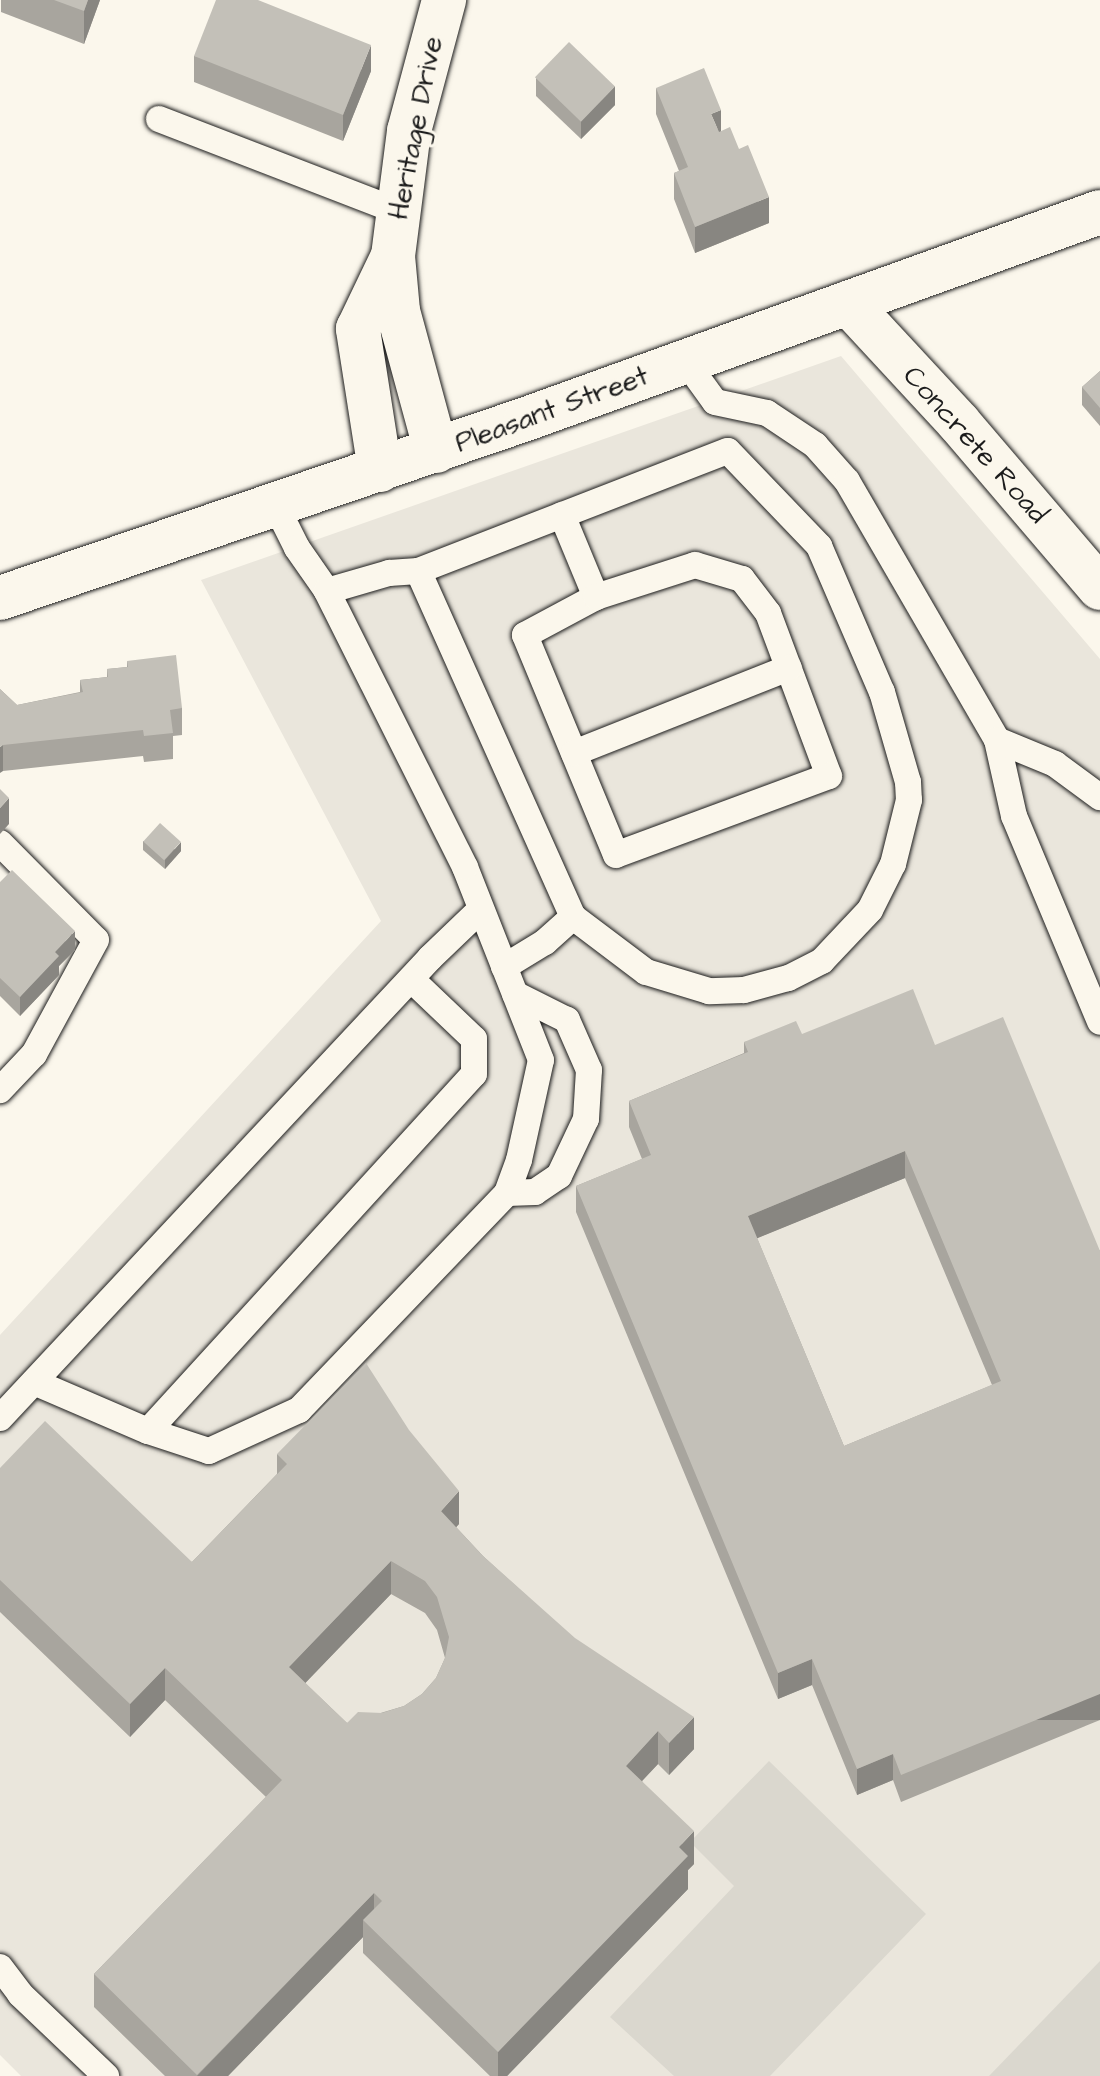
<!DOCTYPE html>
<html>
<head>
<meta charset="utf-8">
<style>
  body { margin:0 }
  #map { position:relative; width:1100px; height:2076px; overflow:hidden; background:#fbf7ec; font-family:"Architects Daughter",sans-serif }
  div>[style] { position:absolute }
  .built>* { inset:0; background:#eae6dc }
  .green>* { inset:0; background:#dad7ce }
  .roads { filter:drop-shadow(0 0 2px #1c1c1c) drop-shadow(0 0 2px #1c1c1c) }
  .lane>* { height:26px; margin:-13px; padding:0 13px; transform-origin:13px; border-radius:13px; background:#fbf7ec }
  .street>* { height:44px; margin:-22px; padding:0 22px; transform-origin:22px; border-radius:22px; background:#fbf7ec }
  .secondary>* { height:44px; margin:-22px; padding:0 22px; transform-origin:22px; border-radius:22px; background:#fbf7ec }
  .wall>* { inset:0; background:#a8a59e }
  .shaded-wall>* { inset:0; background:#888681; transform-origin:0 0 }
  .building>* { inset:0; background:#c3c0b8; transform-origin:0 0 }
  span { translate:-50% -50%; white-space:nowrap; text-align:center; line-height:1.15; -webkit-text-stroke:6px #fbf7ec; paint-order:stroke }
  .street-label { font-size:28px; color:#1c1c1c }
</style>
</head>
<body>
<div id="map">
  <div class="built">
    <i style="clip-path:polygon(841px 356px,1100px 659px,1100px 2076px,21px 2076px,0 2055px,0 1335px,381px 921px,201px 580px)"></i>
  </div>
  <div class="green">
    <i style="clip-path:polygon(769px 1761px,926px 1914px,770px 2076px,674px 2076px,610px 2017px,734px 1886px,690px 1842px)"></i>
    <i style="clip-path:polygon(1100px 1961px,1100px 2076px,989px 2076px)"></i>
  </div>
  <div class="roads">
    <div class="lane">
      <i style="left:159px;top:119px;width:256px;rotate:21.1deg"></i>
      <i style="left:686px;top:362px;width:49px;rotate:54.1deg"></i>
      <i style="left:715px;top:402px;width:53px;rotate:11.9deg"></i>
      <i style="left:767px;top:413px;width:58px;rotate:33.7deg"></i>
      <i style="left:815px;top:445px;width:48px;rotate:48.4deg"></i>
      <i style="left:847px;top:481px;width:299px;rotate:59.9deg"></i>
      <i style="left:997px;top:740px;width:78px;rotate:77.4deg"></i>
      <i style="left:1014px;top:816px;width:223px;rotate:67.3deg"></i>
      <i style="left:276px;top:506px;width:47px;rotate:63.4deg"></i>
      <i style="left:297px;top:548px;width:52px;rotate:55.1deg"></i>
      <i style="left:327px;top:591px;width:65px;rotate:-16.2deg"></i>
      <i style="left:389px;top:573px;width:29px;rotate:-4deg"></i>
      <i style="left:418px;top:571px;width:332px;rotate:-21.2deg"></i>
      <i style="left:728px;top:451px;width:132px;rotate:46.2deg"></i>
      <i style="left:819px;top:546px;width:159px;rotate:66.7deg"></i>
      <i style="left:882px;top:692px;width:94px;rotate:73.9deg"></i>
      <i style="left:908px;top:782px;width:18px;rotate:87deg"></i>
      <i style="left:909px;top:800px;width:66px;rotate:104deg"></i>
      <i style="left:893px;top:864px;width:51px;rotate:116.6deg"></i>
      <i style="left:870px;top:910px;width:70px;rotate:133.3deg"></i>
      <i style="left:822px;top:961px;width:38px;rotate:153deg"></i>
      <i style="left:788px;top:978px;width:46px;rotate:164.7deg"></i>
      <i style="left:744px;top:990px;width:35px;rotate:178deg"></i>
      <i style="left:709px;top:991px;width:66px;rotate:-163.2deg"></i>
      <i style="left:646px;top:972px;width:91px;rotate:-143deg"></i>
      <i style="left:573px;top:917px;width:379px;rotate:-114.1deg"></i>
      <i style="left:562px;top:515px;width:89px;rotate:67.5deg"></i>
      <i style="left:695px;top:565px;width:49px;rotate:16.6deg"></i>
      <i style="left:742px;top:579px;width:43px;rotate:52.6deg"></i>
      <i style="left:768px;top:613px;width:174px;rotate:69.5deg"></i>
      <i style="left:829px;top:776px;width:227px;rotate:159.7deg"></i>
      <i style="left:616px;top:855px;width:238px;rotate:-112.5deg"></i>
      <i style="left:525px;top:635px;width:81px;rotate:-28.2deg"></i>
      <i style="left:596px;top:597px;width:104px;rotate:-17.9deg"></i>
      <i style="left:997px;top:740px;width:63px;rotate:22.5deg"></i>
      <i style="left:1055px;top:764px;width:56px;rotate:36.3deg"></i>
      <i style="left:574px;top:753px;width:231px;rotate:-21.6deg"></i>
      <i style="left:0;top:843px;width:136px;rotate:45.3deg"></i>
      <i style="left:96px;top:940px;width:130px;rotate:118.5deg"></i>
      <i style="left:34px;top:1054px;width:50px;rotate:133.4deg"></i>
      <i style="left:504px;top:967px;width:48px;rotate:-31.4deg"></i>
      <i style="left:545px;top:942px;width:38px;rotate:-42deg"></i>
      <i style="left:507px;top:1193px;width:28px;rotate:-2deg"></i>
      <i style="left:535px;top:1192px;width:29px;rotate:-34deg"></i>
      <i style="left:559px;top:1176px;width:63px;rotate:-64.7deg"></i>
      <i style="left:586px;top:1119px;width:49px;rotate:-86.5deg"></i>
      <i style="left:589px;top:1070px;width:55px;rotate:-113.7deg"></i>
      <i style="left:567px;top:1020px;width:58px;rotate:-153.4deg"></i>
      <i style="left:34px;top:1382px;width:124px;rotate:23.3deg"></i>
      <i style="left:148px;top:1431px;width:64px;rotate:18.2deg"></i>
      <i style="left:209px;top:1451px;width:99px;rotate:-24.5deg"></i>
      <i style="left:299px;top:1410px;width:301px;rotate:-46.2deg"></i>
      <i style="left:507px;top:1193px;width:35px;rotate:-70deg"></i>
      <i style="left:519px;top:1160px;width:102px;rotate:-77.6deg"></i>
      <i style="left:541px;top:1060px;width:207px;rotate:-111.5deg"></i>
      <i style="left:465px;top:867px;width:309px;rotate:-116.6deg"></i>
      <i style="left:0;top:1418px;width:630px;rotate:-46.93deg"></i>
      <i style="left:430px;top:958px;width:69px;rotate:-43.8deg"></i>
      <i style="left:148px;top:1431px;width:483px;rotate:-47.6deg"></i>
      <i style="left:474px;top:1074px;width:35px;rotate:-90deg"></i>
      <i style="left:474px;top:1039px;width:87px;rotate:-136.4deg"></i>
      <i style="left:0;top:1967px;width:34px;rotate:53deg"></i>
      <i style="left:20px;top:1994px;width:119px;rotate:43.6deg"></i>
    </div>
    <div class="street">
      <i style="left:848px;top:303px;width:163px;rotate:47.2deg"></i>
      <i style="left:959px;top:423px;width:217px;rotate:49.5deg"></i>
      <i style="left:436px;top:451px;width:145px;rotate:-105.2deg"></i>
      <i style="left:398px;top:311px;width:55px;rotate:-95.2deg"></i>
      <i style="left:393px;top:256px;width:126px;rotate:-82.7deg"></i>
      <i style="left:409px;top:131px;width:136px;rotate:-75deg"></i>
      <i style="left:380px;top:470px;width:143px;rotate:-98.9deg"></i>
      <i style="left:358px;top:329px;width:79px;rotate:-64.4deg"></i>
    </div>
    <div class="secondary">
      <i style="left:0;top:598px;width:556px;rotate:-18.79deg"></i>
      <i style="left:526px;top:419px;width:610px;rotate:-19.83deg"></i>
    </div>
  </div>
  <div class="wall">
    <i style="clip-path:polygon(1px 0,100px 0,84px 44px,1px 12px)"></i>
    <i style="clip-path:polygon(194px 56px,371px 71px,343px 141px,194px 82px)"></i>
    <i style="clip-path:polygon(536px 78px,615px 105px,581px 139px,536px 96px)"></i>
    <i style="clip-path:polygon(656px 88px,721px 131px,769px 223px,695px 253px,674px 199px,674px 173px,679px 171px,656px 114px)"></i>
    <i style="clip-path:polygon(1100px 371px,1100px 426px,1082px 405px,1082px 387px)"></i>
    <i style="clip-path:polygon(127px 661px,182px 708px,182px 735px,173px 736px,173px 759px,144px 762px,143px 756px,3px 771px,0 689px,17px 705px,80px 692px,80px 680px,107px 677px,107px 669px,127px 667px)"></i>
    <i style="clip-path:polygon(143px 841px,181px 851px,165px 869px,143px 850px)"></i>
    <i style="clip-path:polygon(0 882px,75px 950px,59px 966px,59px 975px,20px 1016px,0 996px)"></i>
    <i style="clip-path:polygon(evenodd,802px 1034px,935px 1045px,1100px 1251px,1100px 1720px,901px 1802px,893px 1780px,857px 1795px,812px 1685px,778px 1699px,576px 1212px,576px 1186px,642px 1159px,629px 1127px,629px 1101px,744px 1053px,744px 1042px,802px 1034px,905px 1178px,992px 1385px,844px 1446px,757px 1238px,905px 1178px)"></i>
    <i style="clip-path:polygon(evenodd,277px 1454px,459px 1524px,456px 1527px,483px 1556px,694px 1749px,669px 1775px,658px 1764px,642px 1781px,694px 1864px,688px 1870px,688px 1889px,507px 2076px,490px 2076px,363px 1953px,363px 1937px,228px 2076px,165px 2076px,94px 2007px,94px 1974px,266px 1797px,165px 1700px,130px 1737px,0 1612px,0 1468px,192px 1562px,277px 1474px,277px 1454px,391px 1594px,425px 1613px,437px 1630px,445px 1658px,436px 1678px,422px 1694px,404px 1706px,347px 1723px,305px 1683px,391px 1594px)"></i>
  </div>
  <div class="shaded-wall">
    <i style="clip-path:polygon(88px 0,100px 0,84px 44px,84px 11px)"></i>
    <i style="clip-path:polygon(371px 45px,371px 71px,343px 141px,343px 115px)"></i>
    <i style="clip-path:polygon(615px 86px,615px 105px,581px 139px,581px 121px)"></i>
    <i style="clip-path:polygon(721px 110px,721px 137px,711px 114px)"></i>
    <i style="clip-path:polygon(769px 197px,769px 223px,695px 253px,695px 227px)"></i>
    <i style="clip-path:polygon(3px 745px,3px 771px,0 773px,0 747px)"></i>
    <i style="clip-path:polygon(9px 798px,9px 824px,0 834px,0 808px)"></i>
    <i style="clip-path:polygon(181px 842px,181px 851px,165px 869px,165px 860px)"></i>
    <i style="clip-path:polygon(75px 931px,75px 950px,59px 966px,59px 975px,20px 1016px,20px 997px,55px 952px)"></i>
    <i style="clip-path:polygon(905px 1151px,905px 1178px,748px 1242px,748px 1216px)"></i>
    <i style="clip-path:polygon(459px 1491px,459px 1524px,441px 1544px,441px 1511px)"></i>
    <i style="clip-path:polygon(391px 1561px,391px 1594px,289px 1700px,289px 1667px)"></i>
    <i style="clip-path:polygon(812px 1659px,812px 1685px,778px 1699px,778px 1673px)"></i>
    <i style="clip-path:polygon(165px 1668px,165px 1700px,130px 1737px,130px 1704px)"></i>
    <i style="left:1100px;top:1694px;width:26px;height:215px;rotate:90deg"></i>
    <i style="clip-path:polygon(694px 1717px,694px 1749px,669px 1775px,669px 1743px)"></i>
    <i style="clip-path:polygon(658px 1731px,658px 1764px,626px 1798px,626px 1766px)"></i>
    <i style="clip-path:polygon(893px 1754px,893px 1780px,857px 1795px,857px 1769px)"></i>
    <i style="clip-path:polygon(694px 1831px,694px 1864px,688px 1870px,688px 1889px,507px 2076px,498px 2076px,498px 2052px,679px 1847px)"></i>
    <i style="clip-path:polygon(374px 1893px,374px 1926px,363px 1920px,363px 1937px,228px 2076px,197px 2076px)"></i>
  </div>
  <div class="building">
    <i style="clip-path:polygon(54px 0,88px 0,84px 11px)"></i>
    <i style="clip-path:polygon(216px 0,258px 0,371px 45px,343px 115px,194px 56px)"></i>
    <i style="left:569px;top:42px;width:64px;height:49px;rotate:44deg"></i>
    <i style="clip-path:polygon(704px 68px,721px 110px,711px 114px,719px 132px,730px 127px,739px 149px,748px 145px,769px 197px,695px 227px,674px 173px,688px 167px,656px 88px)"></i>
    <i style="clip-path:polygon(1100px 371px,1100px 408px,1082px 387px)"></i>
    <i style="clip-path:polygon(176px 655px,182px 708px,170px 710px,173px 733px,144px 736px,143px 730px,3px 745px,0 747px,0 689px,17px 705px,83px 692px,80px 680px,108px 677px,107px 669px,128px 667px,127px 661px)"></i>
    <i style="clip-path:polygon(0 789px,9px 798px,0 808px)"></i>
    <i style="left:160px;top:823px;width:28px;height:25px;rotate:42deg"></i>
    <i style="clip-path:polygon(12px 870px,75px 931px,55px 952px,59px 956px,20px 997px,0 978px,0 882px)"></i>
    <i style="clip-path:polygon(evenodd,913px 989px,935px 1045px,1003px 1017px,1100px 1251px,1100px 1694px,901px 1775px,893px 1754px,857px 1769px,812px 1659px,778px 1673px,576px 1186px,651px 1155px,629px 1101px,748px 1052px,744px 1042px,796px 1021px,802px 1034px,913px 989px,905px 1151px,1001px 1381px,844px 1446px,748px 1216px,905px 1151px)"></i>
    <i style="clip-path:polygon(evenodd,366px 1363px,409px 1430px,459px 1491px,441px 1511px,483px 1556px,575px 1638px,694px 1717px,669px 1743px,658px 1731px,626px 1766px,694px 1831px,679px 1847px,688px 1856px,498px 2052px,363px 1920px,382px 1901px,374px 1893px,197px 2075px,94px 1974px,282px 1780px,165px 1668px,130px 1704px,0 1580px,0 1468px,45px 1421px,192px 1562px,287px 1464px,277px 1454px,366px 1363px,391px 1561px,425px 1581px,437px 1597px,449px 1637px,445px 1658px,436px 1678px,422px 1694px,404px 1706px,382px 1713px,358px 1712px,347px 1723px,289px 1667px,391px 1561px)"></i>
  </div>
  <div class="street-label">
    <span style="left:416px;top:128px;rotate:-79deg">Heritage Drive</span>
    <span style="left:552px;top:410px;rotate:-20deg">Pleasant Street</span>
    <span style="left:975px;top:445px;rotate:48deg">Concrete Road</span>
  </div>
</div>
</body>
</html>
